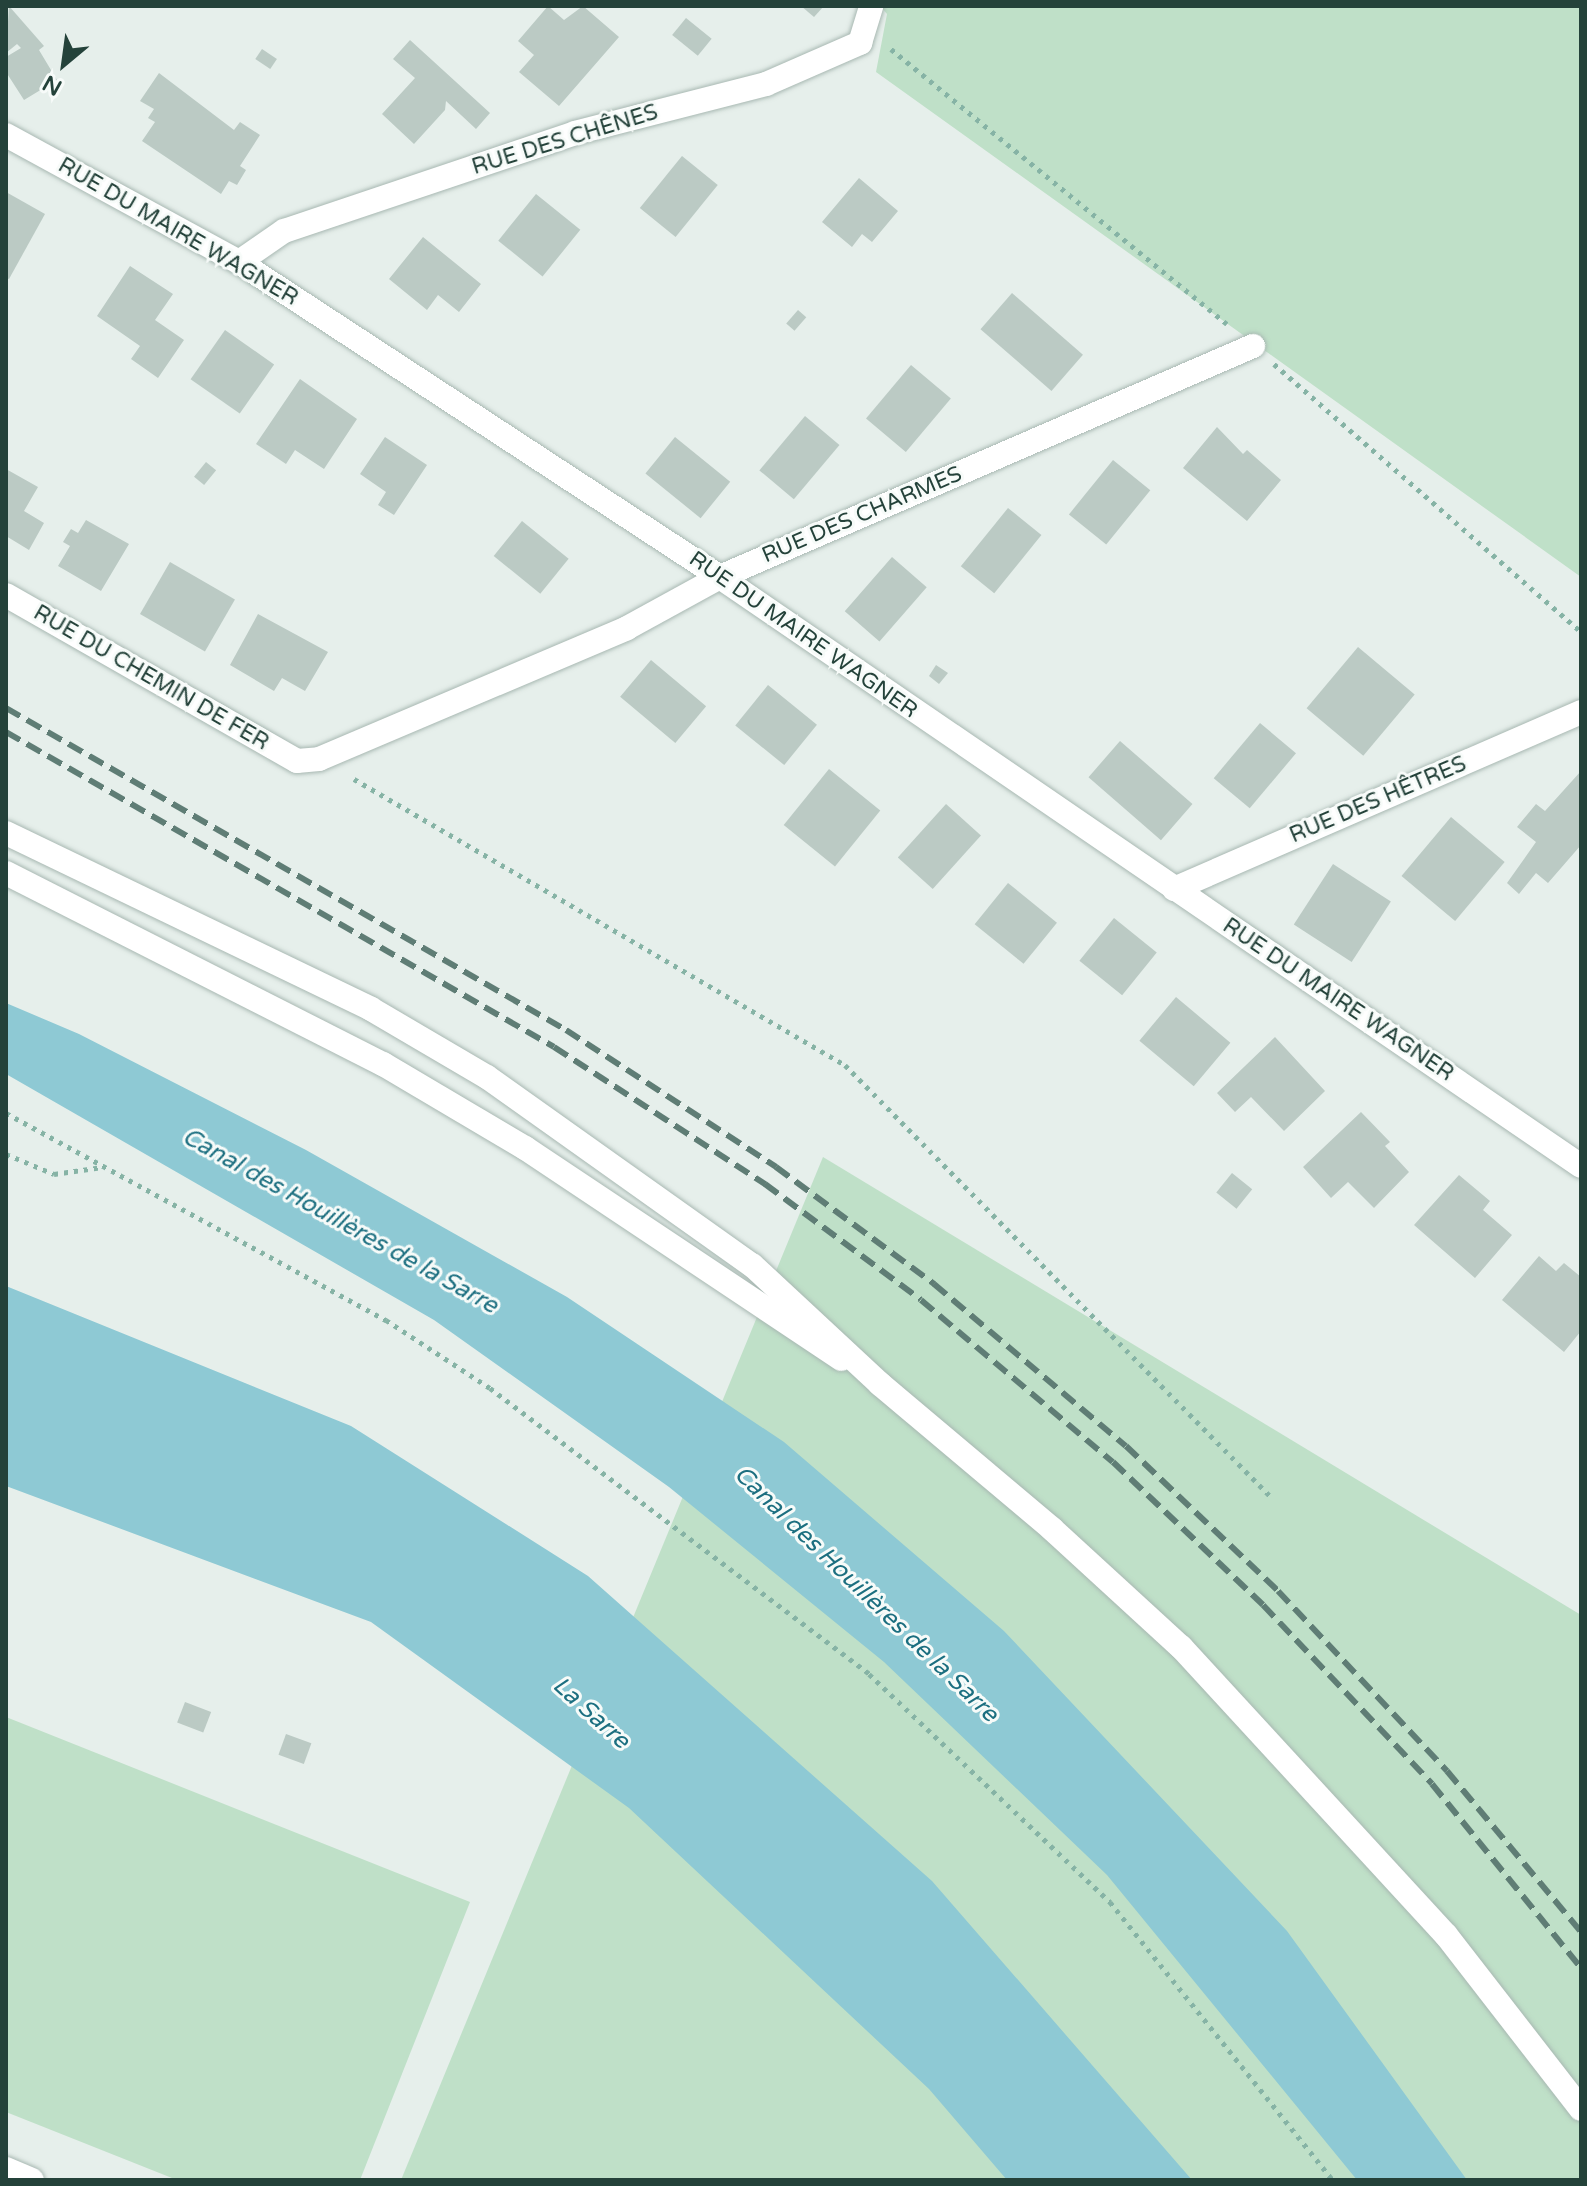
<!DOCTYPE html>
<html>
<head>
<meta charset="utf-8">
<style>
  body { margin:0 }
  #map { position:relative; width:1587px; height:2186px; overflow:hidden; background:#e6efeb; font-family:"Varela Round",sans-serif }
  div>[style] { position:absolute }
  .green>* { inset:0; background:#bfe0c8 }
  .water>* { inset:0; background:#8ec9d4 }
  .building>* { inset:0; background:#bbcac4; transform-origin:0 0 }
  .path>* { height:5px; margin-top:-2.5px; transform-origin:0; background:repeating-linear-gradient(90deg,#86b3a5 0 4px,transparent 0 10px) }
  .roads { filter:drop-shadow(0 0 2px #a8b8b2) drop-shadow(0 0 2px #a8b8b2) }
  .minor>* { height:24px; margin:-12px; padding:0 12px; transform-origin:12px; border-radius:12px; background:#fff }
  .rail>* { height:6px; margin-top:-3px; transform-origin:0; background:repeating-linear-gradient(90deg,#5f7d75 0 16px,transparent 0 24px) }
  span { translate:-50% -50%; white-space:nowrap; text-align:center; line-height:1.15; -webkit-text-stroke:6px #f7fbf9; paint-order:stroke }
  .street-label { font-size:22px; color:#24423a }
  .water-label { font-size:24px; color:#1c6f80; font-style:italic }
  .frame { position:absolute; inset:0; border:8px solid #24423a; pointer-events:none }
  .north { position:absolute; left:24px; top:24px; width:80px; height:80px; -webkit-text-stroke:6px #f7fbf9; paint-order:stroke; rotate:209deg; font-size:22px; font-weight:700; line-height:32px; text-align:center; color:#24423a }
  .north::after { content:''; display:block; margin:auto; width:28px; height:36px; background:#24423a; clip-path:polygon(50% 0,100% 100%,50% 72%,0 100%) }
</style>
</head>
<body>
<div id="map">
  <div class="green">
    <i style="clip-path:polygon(880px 6px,1581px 6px,1581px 577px,876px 72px,887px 14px)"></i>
    <i style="clip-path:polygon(823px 1157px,1581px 1615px,1581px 2180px,401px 2180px)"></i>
    <i style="clip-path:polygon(6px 1717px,470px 1902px,360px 2180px,177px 2180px,6px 2112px)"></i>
  </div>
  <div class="water">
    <i style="clip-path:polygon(6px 1003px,79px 1034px,306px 1150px,567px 1297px,784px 1442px,1004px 1631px,1287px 1931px,1467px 2180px,1357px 2180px,1107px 1875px,884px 1662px,669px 1487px,434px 1320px,6px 1074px)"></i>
    <i style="clip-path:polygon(6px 1286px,351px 1426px,588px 1576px,932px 1881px,1192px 2180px,1007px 2180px,929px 2089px,629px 1808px,371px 1622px,6px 1486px)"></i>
  </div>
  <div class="building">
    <i style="clip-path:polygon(9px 6px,44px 46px,39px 50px,57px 80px,24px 100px,6px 72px,6px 57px,21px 48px,17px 44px,6px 53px)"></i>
    <i style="clip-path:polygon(548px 6px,564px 20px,583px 6px,619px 37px,559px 106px,519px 72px,534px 55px,518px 41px)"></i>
    <i style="clip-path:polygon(801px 6px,824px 6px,814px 17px)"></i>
    <i style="left:686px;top:18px;width:33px;height:22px;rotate:39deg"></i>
    <i style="clip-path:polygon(410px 40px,490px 113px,476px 129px,446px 101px,445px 110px,414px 144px,382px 114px,415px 78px,393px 59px)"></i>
    <i style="left:262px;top:49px;width:18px;height:12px;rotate:34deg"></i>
    <i style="clip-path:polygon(159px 73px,234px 130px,240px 122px,260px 135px,240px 166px,246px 170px,237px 185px,229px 181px,221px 194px,142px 141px,155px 122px,148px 118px,154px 109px,140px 101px)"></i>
    <i style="left:682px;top:156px;width:46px;height:67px;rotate:39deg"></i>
    <i style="clip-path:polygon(859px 178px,898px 211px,872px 242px,862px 234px,852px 247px,822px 222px)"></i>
    <i style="clip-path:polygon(6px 192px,45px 214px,9px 279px,6px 278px)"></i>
    <i style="left:536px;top:194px;width:57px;height:60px;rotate:39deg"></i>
    <i style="clip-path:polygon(423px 237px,481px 284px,459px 312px,438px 295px,427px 310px,389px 279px)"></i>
    <i style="clip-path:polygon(130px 266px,173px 294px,155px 320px,184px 340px,158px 378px,131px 359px,140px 346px,97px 316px)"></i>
    <i style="left:1012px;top:293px;width:94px;height:48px;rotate:41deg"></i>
    <i style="left:798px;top:310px;width:11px;height:18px;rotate:41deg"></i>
    <i style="left:225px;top:330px;width:60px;height:60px;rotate:35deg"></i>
    <i style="left:911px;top:365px;width:52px;height:70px;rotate:40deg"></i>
    <i style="clip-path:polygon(300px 379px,357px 419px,324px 469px,295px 450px,286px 464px,256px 444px)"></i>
    <i style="left:805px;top:416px;width:45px;height:71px;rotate:40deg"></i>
    <i style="clip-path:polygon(1217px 427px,1243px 454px,1247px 450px,1281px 480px,1247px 521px,1183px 468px)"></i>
    <i style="clip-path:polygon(385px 437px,427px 465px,394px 515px,378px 505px,386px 492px,360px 474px)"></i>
    <i style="left:675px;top:437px;width:71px;height:47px;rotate:39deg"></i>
    <i style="left:1113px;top:460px;width:48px;height:70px;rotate:39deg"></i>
    <i style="left:206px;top:462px;width:13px;height:19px;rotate:39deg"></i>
    <i style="clip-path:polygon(6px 469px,38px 487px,24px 511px,44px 523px,29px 550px,6px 536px)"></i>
    <i style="left:1008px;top:508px;width:43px;height:75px;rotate:39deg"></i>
    <i style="clip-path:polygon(86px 520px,129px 544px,101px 591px,58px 566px,70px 546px,63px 542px,71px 529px,78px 533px)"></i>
    <i style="left:522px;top:521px;width:60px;height:45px;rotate:39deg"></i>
    <i style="left:892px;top:557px;width:46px;height:72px;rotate:41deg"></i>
    <i style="left:170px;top:562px;width:75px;height:60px;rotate:30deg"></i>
    <i style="clip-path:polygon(258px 614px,328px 652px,305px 691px,282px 678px,274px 691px,230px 665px)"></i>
    <i style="left:1358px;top:647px;width:74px;height:80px;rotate:40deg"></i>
    <i style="left:651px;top:660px;width:72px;height:48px;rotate:40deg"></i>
    <i style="clip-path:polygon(936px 665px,948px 673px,939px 684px,929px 676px)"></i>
    <i style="left:768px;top:685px;width:63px;height:52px;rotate:39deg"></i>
    <i style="left:1260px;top:723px;width:47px;height:72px;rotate:40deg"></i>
    <i style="left:1120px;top:741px;width:96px;height:48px;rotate:41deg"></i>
    <i style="left:829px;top:769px;width:66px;height:72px;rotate:39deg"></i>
    <i style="clip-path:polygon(1581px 771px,1581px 845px,1548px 883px,1536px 873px,1519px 894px,1507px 883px,1536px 842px,1517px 827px,1536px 804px,1545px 811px)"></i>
    <i style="left:946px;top:804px;width:47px;height:72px;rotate:42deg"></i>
    <i style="left:1451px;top:817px;width:70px;height:77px;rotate:40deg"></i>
    <i style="left:1333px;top:864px;width:69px;height:72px;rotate:33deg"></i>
    <i style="left:1008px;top:883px;width:63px;height:53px;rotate:39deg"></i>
    <i style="left:1114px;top:918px;width:55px;height:55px;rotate:39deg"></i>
    <i style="left:1176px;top:997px;width:71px;height:57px;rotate:40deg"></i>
    <i style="clip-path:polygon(1275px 1037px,1325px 1091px,1284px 1131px,1251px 1097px,1235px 1112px,1217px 1093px)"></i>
    <i style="clip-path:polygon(1361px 1112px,1390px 1142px,1385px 1146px,1409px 1172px,1374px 1208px,1348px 1182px,1331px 1198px,1303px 1167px)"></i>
    <i style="left:1232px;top:1173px;width:26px;height:25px;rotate:39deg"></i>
    <i style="clip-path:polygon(1459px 1175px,1490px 1201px,1483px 1210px,1512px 1235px,1475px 1278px,1414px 1225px)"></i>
    <i style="clip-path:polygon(1539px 1256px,1556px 1271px,1564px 1263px,1581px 1277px,1581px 1331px,1564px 1352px,1502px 1300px)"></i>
    <i style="left:185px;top:1702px;width:28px;height:22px;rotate:21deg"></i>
    <i style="left:286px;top:1734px;width:27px;height:22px;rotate:20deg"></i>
  </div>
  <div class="path">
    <i style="left:891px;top:49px;width:434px;rotate:39.3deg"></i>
    <i style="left:1274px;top:364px;width:408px;rotate:41.1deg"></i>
    <i style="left:354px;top:779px;width:568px;rotate:30.22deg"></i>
    <i style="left:845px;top:1065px;width:605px;rotate:45.4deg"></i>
    <i style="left:6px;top:1113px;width:433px;rotate:28.6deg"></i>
    <i style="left:386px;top:1320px;width:124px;rotate:33.2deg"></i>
    <i style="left:490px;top:1388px;width:475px;rotate:37deg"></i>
    <i style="left:869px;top:1674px;width:332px;rotate:43.4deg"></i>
    <i style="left:1110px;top:1902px;width:356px;rotate:51.3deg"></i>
    <i style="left:6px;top:1154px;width:52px;rotate:22.6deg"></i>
    <i style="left:54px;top:1174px;width:49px;rotate:-8.1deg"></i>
  </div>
  <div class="roads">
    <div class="minor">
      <i style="left:6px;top:135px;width:265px;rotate:28.6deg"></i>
      <i style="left:239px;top:262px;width:575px;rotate:33.22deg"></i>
      <i style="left:720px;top:577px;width:1043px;rotate:34.38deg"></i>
      <i style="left:239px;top:262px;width:55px;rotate:-34.6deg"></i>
      <i style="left:284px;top:231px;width:307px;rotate:-18.6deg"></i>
      <i style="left:575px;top:133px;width:197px;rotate:-14.4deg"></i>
      <i style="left:766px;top:84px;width:103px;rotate:-23.6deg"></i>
      <i style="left:860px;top:43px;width:39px;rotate:-73deg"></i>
      <i style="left:6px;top:595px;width:335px;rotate:29.7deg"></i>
      <i style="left:297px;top:761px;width:22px;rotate:-5deg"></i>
      <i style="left:319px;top:759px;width:335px;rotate:-23deg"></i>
      <i style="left:627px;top:628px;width:106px;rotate:-28.7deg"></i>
      <i style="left:720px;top:577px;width:581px;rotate:-23.43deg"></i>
      <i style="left:6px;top:833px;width:405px;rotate:25.7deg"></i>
      <i style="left:371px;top:1009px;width:134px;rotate:30.4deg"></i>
      <i style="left:487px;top:1077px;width:325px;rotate:35.4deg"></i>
      <i style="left:752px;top:1265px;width:175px;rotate:42.9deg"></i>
      <i style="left:880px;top:1384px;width:225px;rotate:40.1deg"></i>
      <i style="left:1052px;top:1529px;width:175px;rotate:42.5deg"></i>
      <i style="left:1181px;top:1647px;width:391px;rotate:47.4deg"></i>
      <i style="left:1446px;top:1935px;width:220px;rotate:52.2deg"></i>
      <i style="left:6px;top:873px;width:423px;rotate:26.9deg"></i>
      <i style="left:383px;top:1064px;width:165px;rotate:30.6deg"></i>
      <i style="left:525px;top:1148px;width:380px;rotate:33.7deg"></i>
      <i style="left:1174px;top:889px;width:444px;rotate:-23.5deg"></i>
      <i style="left:6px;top:2169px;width:28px;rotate:23deg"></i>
    </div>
  </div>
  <div class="rail">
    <i style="left:6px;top:708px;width:646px;rotate:29.9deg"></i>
    <i style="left:566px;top:1030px;width:251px;rotate:33.1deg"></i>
    <i style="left:776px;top:1167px;width:197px;rotate:36.5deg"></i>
    <i style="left:934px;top:1284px;width:251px;rotate:40.2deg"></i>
    <i style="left:1126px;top:1446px;width:210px;rotate:43.6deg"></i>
    <i style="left:1278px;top:1591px;width:247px;rotate:46.8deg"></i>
    <i style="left:1447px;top:1771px;width:209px;rotate:50.2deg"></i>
    <i style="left:6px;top:732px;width:632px;rotate:29.89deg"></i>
    <i style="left:554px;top:1047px;width:252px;rotate:33deg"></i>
    <i style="left:765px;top:1184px;width:194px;rotate:36.6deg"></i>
    <i style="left:921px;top:1300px;width:251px;rotate:40.2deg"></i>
    <i style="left:1113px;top:1462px;width:207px;rotate:43.6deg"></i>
    <i style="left:1263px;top:1605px;width:246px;rotate:46.6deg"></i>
    <i style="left:1432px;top:1784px;width:237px;rotate:51deg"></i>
  </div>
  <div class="street-label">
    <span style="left:565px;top:140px;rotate:-17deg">RUE DES CHÊNES</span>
    <span style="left:178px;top:232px;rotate:30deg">RUE DU MAIRE WAGNER</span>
    <span style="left:862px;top:515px;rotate:-23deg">RUE DES CHARMES</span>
    <span style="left:803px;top:635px;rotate:35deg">RUE DU MAIRE WAGNER</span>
    <span style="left:151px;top:678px;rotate:30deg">RUE DU CHEMIN DE FER</span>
    <span style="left:1378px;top:800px;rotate:-23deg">RUE DES HÊTRES</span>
    <span style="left:1338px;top:1000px;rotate:34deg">RUE DU MAIRE WAGNER</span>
  </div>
  <div class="water-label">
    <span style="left:340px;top:1221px;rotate:29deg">Canal des Houillères de la Sarre</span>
    <span style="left:866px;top:1594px;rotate:44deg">Canal des Houillères de la Sarre</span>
    <span style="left:591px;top:1713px;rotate:42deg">La Sarre</span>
  </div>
  <div class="frame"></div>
  <div class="north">N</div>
</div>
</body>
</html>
